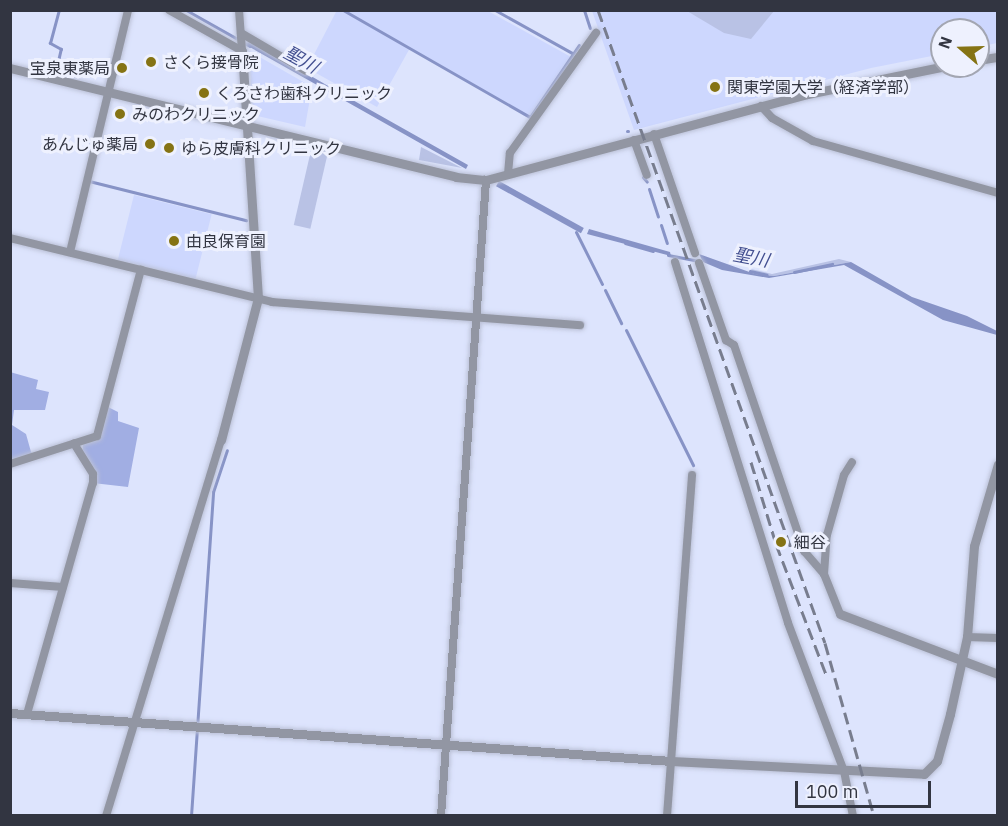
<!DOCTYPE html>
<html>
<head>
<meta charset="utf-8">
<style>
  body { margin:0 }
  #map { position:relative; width:1008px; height:826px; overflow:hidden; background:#dde4fd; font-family:"IBM Plex Sans","Noto Sans JP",sans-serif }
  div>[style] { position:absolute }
  .built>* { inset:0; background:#cdd7fe; transform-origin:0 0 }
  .green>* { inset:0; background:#b9c2e5; transform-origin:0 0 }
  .forest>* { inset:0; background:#a1aee3 }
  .water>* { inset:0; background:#8793c6; transform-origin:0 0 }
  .stream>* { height:3px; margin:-1.5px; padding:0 1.5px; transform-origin:1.5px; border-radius:1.5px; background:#8793c6 }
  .roads { filter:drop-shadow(0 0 2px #bbc1d7) drop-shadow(0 0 2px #bbc1d7) }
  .minor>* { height:8px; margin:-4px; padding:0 4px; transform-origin:4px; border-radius:4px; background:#9296a3 }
  .tertiary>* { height:9px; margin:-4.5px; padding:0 4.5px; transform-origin:4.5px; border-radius:4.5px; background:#9296a3 }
  .rail>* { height:3px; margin-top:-1.5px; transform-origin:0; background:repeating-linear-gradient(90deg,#787d8e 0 12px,transparent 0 18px) }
  .dots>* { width:16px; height:16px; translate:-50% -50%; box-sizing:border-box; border:3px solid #eef1fe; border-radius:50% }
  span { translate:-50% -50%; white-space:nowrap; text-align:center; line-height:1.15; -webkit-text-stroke:6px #eef1fe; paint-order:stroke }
  .poi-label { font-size:16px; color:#323541 }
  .left { translate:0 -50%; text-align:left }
  .right { translate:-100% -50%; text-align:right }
  .water-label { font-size:18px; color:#445091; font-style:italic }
  .frame { position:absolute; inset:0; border:12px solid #323541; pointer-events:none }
  .north { position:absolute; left:930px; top:18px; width:60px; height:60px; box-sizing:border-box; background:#eef1fe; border:2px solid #a3a6b2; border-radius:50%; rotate:290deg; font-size:16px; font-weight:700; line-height:24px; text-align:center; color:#323541 }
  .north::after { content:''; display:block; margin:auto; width:21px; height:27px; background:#857314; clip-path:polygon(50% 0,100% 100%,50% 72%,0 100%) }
  .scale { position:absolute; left:795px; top:781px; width:136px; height:27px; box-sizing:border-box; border:3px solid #323541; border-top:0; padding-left:8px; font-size:18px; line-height:21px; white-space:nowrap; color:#323541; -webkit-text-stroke:4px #eef1fe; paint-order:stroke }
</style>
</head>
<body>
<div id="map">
  <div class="built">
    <i style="clip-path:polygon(337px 10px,488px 11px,571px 57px,570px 61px,530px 117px,410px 48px,377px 107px,307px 68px)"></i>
    <i style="clip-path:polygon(592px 11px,997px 11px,997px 43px,978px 47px,978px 30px,942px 30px,942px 54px,871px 68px,634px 130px)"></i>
    <i style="clip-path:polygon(249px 51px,312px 87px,305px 127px,253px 115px)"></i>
    <i style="left:134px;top:195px;width:80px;height:67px;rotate:14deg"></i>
  </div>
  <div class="green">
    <i style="clip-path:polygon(687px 11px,774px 11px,751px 39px,724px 33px)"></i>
    <i style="left:312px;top:146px;width:17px;height:81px;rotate:13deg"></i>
    <i style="clip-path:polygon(421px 147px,462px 168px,419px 160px)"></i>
    <i style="clip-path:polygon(839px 259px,851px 262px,774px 276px,755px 274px,751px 269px,772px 274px)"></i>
  </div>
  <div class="forest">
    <i style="clip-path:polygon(10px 372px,38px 380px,36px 389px,49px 392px,45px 410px,14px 410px,12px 425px,26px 434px,31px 452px,36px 455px,10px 464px)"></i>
    <i style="clip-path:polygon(108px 407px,118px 412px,118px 421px,139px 428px,128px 487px,93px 483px,82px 455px,83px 445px,97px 436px)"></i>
  </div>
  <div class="water">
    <i style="clip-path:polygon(247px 39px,342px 94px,468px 165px,466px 169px,248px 46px)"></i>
    <i style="left:499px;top:181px;width:97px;height:6px;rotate:29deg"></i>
    <i style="clip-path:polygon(589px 229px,670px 252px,671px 256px,587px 234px)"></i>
    <i style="clip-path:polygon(699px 254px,755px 274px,774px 276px,851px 262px,912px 297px,967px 316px,997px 331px,997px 335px,943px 320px,844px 265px,769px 278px,722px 270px,703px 262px)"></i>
  </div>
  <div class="stream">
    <i style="left:186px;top:10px;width:73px;rotate:29.4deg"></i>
    <i style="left:343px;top:10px;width:215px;rotate:29.8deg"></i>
    <i style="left:530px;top:117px;width:87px;rotate:-55.8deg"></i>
    <i style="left:495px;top:10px;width:88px;rotate:29.2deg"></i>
    <i style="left:584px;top:10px;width:19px;rotate:72deg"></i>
    <i style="left:55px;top:74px;width:26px;rotate:-77deg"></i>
    <i style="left:61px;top:49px;width:13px;rotate:-151deg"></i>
    <i style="left:50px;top:43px;width:34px;rotate:-75deg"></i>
    <i style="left:627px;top:131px;width:1px"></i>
    <i style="left:643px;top:177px;width:6px;rotate:51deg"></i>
    <i style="left:89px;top:181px;width:162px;rotate:14deg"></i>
    <i style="left:649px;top:189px;width:29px;rotate:72deg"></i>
    <i style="left:661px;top:225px;width:19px;rotate:72deg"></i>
    <i style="left:576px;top:232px;width:58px;rotate:63.4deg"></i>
    <i style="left:625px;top:243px;width:29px;rotate:16deg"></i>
    <i style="left:668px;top:255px;width:33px;rotate:11deg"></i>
    <i style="left:750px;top:271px;width:17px;rotate:13deg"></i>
    <i style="left:794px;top:272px;width:39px;rotate:-12deg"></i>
    <i style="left:605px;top:290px;width:37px;rotate:64deg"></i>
    <i style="left:626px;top:330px;width:151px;rotate:63.6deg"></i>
    <i style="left:191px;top:816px;width:325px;rotate:-86.1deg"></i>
    <i style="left:213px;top:492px;width:44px;rotate:-71.6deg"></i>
  </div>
  <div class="roads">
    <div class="minor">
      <i style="left:169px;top:10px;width:84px;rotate:29.3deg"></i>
      <i style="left:239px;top:10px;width:41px;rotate:85.8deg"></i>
      <i style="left:241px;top:33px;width:75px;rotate:30.3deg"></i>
      <i style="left:761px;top:106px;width:16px;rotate:47deg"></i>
      <i style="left:772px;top:118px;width:47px;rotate:29.3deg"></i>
      <i style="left:813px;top:141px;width:192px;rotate:15.7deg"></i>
      <i style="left:654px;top:134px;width:126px;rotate:71deg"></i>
      <i style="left:634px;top:140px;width:37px;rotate:70deg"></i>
      <i style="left:508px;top:174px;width:21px;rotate:-85deg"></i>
      <i style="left:510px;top:153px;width:148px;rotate:-54.4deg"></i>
      <i style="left:10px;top:238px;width:270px;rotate:13.7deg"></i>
      <i style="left:272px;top:302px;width:309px;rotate:4.3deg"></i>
      <i style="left:70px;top:252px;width:249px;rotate:-76.5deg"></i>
      <i style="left:675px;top:262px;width:378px;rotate:72.6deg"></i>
      <i style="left:788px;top:623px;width:158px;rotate:69.3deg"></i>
      <i style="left:844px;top:771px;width:46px;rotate:78.7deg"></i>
      <i style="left:699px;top:263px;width:82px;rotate:70.7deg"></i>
      <i style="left:726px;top:340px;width:9px;rotate:32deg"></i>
      <i style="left:734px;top:345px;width:218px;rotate:71.2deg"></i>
      <i style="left:804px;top:551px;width:30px;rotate:49deg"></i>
      <i style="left:824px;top:574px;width:43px;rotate:68.2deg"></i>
      <i style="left:10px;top:464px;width:91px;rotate:-17.8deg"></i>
      <i style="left:97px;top:436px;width:172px;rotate:-75.2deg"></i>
      <i style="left:824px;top:574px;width:39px;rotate:-86deg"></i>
      <i style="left:827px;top:535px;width:62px;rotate:-74.2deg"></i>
      <i style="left:844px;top:475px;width:15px;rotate:-58deg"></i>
      <i style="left:10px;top:583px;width:53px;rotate:4.3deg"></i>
      <i style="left:967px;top:637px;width:31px;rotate:2deg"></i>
      <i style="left:27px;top:714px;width:240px;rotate:-74.1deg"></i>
      <i style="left:93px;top:483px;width:9px;rotate:-90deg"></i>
      <i style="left:93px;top:474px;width:36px;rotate:-122deg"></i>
      <i style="left:106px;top:816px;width:393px;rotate:-73deg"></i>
      <i style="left:441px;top:816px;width:638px;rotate:-85.95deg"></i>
      <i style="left:667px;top:816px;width:342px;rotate:-85.8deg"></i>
    </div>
    <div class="tertiary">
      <i style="left:978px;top:60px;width:20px;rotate:-9deg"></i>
      <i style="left:10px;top:68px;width:459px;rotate:13.7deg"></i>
      <i style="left:456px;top:177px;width:30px;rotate:6deg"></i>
      <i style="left:486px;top:180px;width:333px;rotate:-15deg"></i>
      <i style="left:808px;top:94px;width:141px;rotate:-11.5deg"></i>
      <i style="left:221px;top:440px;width:147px;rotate:-75.4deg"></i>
      <i style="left:258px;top:298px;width:248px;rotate:-93.7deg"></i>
      <i style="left:840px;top:614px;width:169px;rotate:20.8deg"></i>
      <i style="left:10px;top:713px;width:663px;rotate:4.15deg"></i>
      <i style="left:671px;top:761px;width:253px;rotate:2.9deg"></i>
      <i style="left:924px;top:774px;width:18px;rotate:-45deg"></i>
      <i style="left:937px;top:761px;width:49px;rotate:-74.5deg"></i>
      <i style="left:950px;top:714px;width:79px;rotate:-77.6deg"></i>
      <i style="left:967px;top:637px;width:91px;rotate:-85.6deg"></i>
      <i style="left:974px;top:546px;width:85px;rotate:-73.7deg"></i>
    </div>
  </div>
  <div class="rail">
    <i style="left:598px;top:10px;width:672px;rotate:70.27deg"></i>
    <i style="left:825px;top:643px;width:180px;rotate:74.2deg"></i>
    <i style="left:751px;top:462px;width:86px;rotate:73deg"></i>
    <i style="left:776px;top:544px;width:142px;rotate:69deg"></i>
  </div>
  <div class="dots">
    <i style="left:151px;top:62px;background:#857314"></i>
    <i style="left:122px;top:68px;background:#857314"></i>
    <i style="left:715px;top:87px;background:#857314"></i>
    <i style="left:204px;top:93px;background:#857314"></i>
    <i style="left:120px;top:114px;background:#857314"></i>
    <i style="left:150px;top:144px;background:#857314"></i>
    <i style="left:169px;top:148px;background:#857314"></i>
    <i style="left:174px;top:241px;background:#857314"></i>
    <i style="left:781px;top:542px;background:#857314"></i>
  </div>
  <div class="poi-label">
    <span class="left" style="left:163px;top:62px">さくら接骨院</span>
    <span class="right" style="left:110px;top:68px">宝泉東薬局</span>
    <span class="left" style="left:727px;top:87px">関東学園大学（経済学部）</span>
    <span class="left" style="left:216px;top:93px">くろさわ歯科クリニック</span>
    <span class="left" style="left:132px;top:114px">みのわクリニック</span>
    <span class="right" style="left:138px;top:144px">あんじゅ薬局</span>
    <span class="left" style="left:181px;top:148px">ゆら皮膚科クリニック</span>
    <span class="left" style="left:186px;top:241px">由良保育園</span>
    <span class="left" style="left:794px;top:542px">細谷</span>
  </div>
  <div class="water-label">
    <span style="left:301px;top:60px;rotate:29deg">聖川</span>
    <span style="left:751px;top:258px;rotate:11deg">聖川</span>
  </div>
  <div class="frame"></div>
  <div class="north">N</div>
  <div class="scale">100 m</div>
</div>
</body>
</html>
